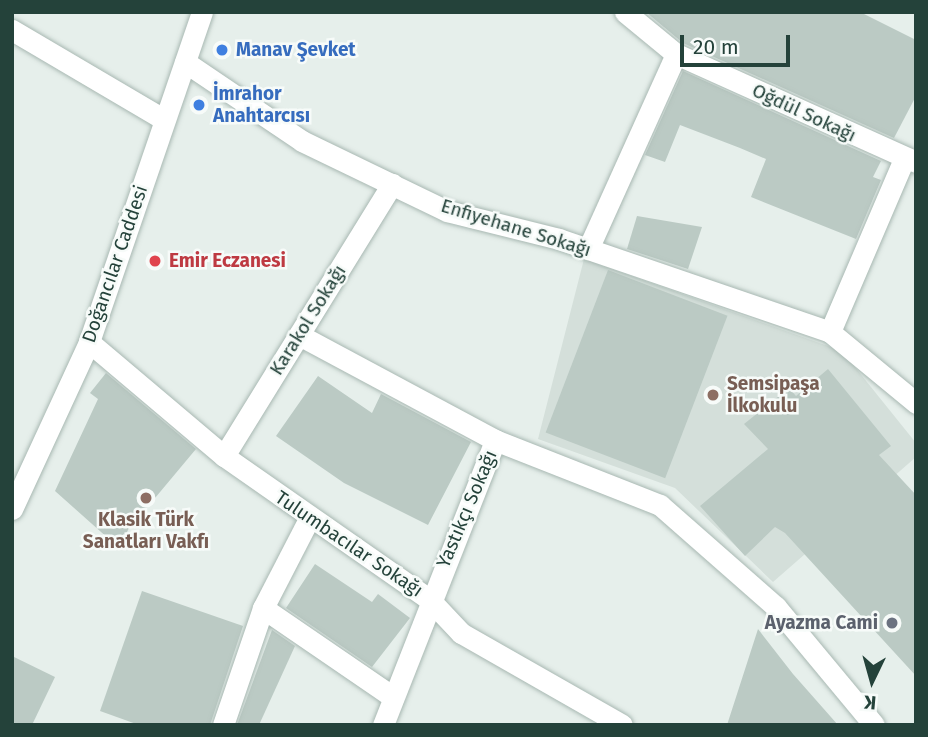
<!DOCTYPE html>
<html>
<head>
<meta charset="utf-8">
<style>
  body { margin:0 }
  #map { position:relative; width:928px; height:737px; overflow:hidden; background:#e6efeb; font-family:"Fira Sans",sans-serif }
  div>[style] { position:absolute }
  .built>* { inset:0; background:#d4dfda }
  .building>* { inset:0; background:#bbcac4; transform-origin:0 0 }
  .roads { filter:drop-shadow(0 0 2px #a8b8b2) drop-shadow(0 0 2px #a8b8b2) }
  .street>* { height:21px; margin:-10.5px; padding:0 10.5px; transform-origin:10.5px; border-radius:10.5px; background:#fff }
  .secondary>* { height:21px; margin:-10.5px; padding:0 10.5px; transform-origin:10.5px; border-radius:10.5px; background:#fff }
  .dots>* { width:19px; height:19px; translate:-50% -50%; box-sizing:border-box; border:4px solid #f7fbf9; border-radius:50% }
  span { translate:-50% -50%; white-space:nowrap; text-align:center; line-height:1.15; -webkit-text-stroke:5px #f7fbf9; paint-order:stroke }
  .shop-label { font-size:19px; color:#366cbe; font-weight:700 }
  .left { translate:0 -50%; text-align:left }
  .street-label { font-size:19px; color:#24423a }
  .health-label { font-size:19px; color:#be3a42; font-weight:700 }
  .education-label { font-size:19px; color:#785e54; font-weight:700 }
  .worship-label { font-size:19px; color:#5b616d; font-weight:700 }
  .right { translate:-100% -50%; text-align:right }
  .frame { position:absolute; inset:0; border:14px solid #24423a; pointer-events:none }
  .north { position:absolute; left:837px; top:646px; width:70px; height:70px; -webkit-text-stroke:5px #f7fbf9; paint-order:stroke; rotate:185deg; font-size:19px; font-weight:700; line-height:28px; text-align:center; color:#24423a }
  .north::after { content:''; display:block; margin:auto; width:24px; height:32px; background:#24423a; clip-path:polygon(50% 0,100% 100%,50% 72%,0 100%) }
  .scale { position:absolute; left:680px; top:35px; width:110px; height:32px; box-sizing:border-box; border:4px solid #24423a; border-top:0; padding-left:9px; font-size:21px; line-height:24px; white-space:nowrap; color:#24423a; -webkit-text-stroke:5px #f7fbf9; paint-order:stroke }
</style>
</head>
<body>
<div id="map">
  <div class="built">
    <i style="clip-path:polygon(584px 259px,842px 351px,916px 443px,916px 457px,773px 582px,675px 488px,538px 439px)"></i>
  </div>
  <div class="building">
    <i style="clip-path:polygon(646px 12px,860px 12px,916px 40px,916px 96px,894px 138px,683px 43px)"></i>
    <i style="clip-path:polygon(683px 71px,881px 161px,873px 177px,881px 180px,856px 239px,751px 197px,766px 159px,740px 148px,680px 125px,665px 162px,645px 155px)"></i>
    <i style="clip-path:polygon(637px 216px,702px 227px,688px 269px,627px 249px)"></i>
    <i style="left:608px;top:270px;width:128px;height:174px;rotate:21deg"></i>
    <i style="clip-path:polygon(828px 369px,891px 446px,879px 455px,916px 495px,916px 676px,785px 533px,775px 527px,745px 556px,700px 506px,768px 449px,744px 424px,789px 388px,796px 396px)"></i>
    <i style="clip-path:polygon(106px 373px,196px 449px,140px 516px,136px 514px,119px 548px,55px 491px,98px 399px,90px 393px)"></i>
    <i style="clip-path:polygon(318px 376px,372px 413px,381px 394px,471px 442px,428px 525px,344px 483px,276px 436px)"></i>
    <i style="clip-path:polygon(315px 564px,372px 602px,378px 594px,410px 618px,372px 667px,286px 608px)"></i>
    <i style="clip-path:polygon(142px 591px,243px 626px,210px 725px,139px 725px,100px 711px)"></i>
    <i style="clip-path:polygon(758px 629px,793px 674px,838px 725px,727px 725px)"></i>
    <i style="clip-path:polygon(272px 630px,295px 646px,259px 725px,237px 725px)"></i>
    <i style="clip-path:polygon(12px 656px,55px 677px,32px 725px,12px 725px)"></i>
  </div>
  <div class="roads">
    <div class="street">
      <i style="left:625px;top:12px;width:66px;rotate:39.5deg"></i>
      <i style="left:676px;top:54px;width:263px;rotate:24.2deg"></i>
      <i style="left:12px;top:30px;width:175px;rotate:30.5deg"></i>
      <i style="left:185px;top:62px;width:141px;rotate:34deg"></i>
      <i style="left:302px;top:141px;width:161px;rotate:25.8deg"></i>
      <i style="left:447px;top:211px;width:115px;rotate:14deg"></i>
      <i style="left:559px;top:239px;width:287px;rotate:18.9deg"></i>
      <i style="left:904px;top:159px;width:188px;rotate:113.2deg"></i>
      <i style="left:830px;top:332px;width:112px;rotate:39.5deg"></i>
      <i style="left:588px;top:249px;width:214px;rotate:-65.7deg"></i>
      <i style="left:299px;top:335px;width:222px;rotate:28.2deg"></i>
      <i style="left:495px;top:440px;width:177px;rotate:21.5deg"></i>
      <i style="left:660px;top:505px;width:154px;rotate:41.3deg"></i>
      <i style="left:776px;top:607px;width:153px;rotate:50.3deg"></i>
      <i style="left:89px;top:342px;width:177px;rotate:40.2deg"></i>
      <i style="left:224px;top:456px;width:250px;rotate:34.9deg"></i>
      <i style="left:429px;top:599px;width:47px;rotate:46.7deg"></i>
      <i style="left:461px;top:633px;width:185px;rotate:29.7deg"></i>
      <i style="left:224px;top:456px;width:320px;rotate:-58.3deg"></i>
      <i style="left:263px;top:608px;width:158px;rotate:34.4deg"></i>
      <i style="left:223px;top:725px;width:124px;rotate:-71.1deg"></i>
      <i style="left:263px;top:608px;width:100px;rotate:-62.7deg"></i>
      <i style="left:383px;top:725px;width:306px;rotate:-68.5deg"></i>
    </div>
    <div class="secondary">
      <i style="left:12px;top:509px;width:184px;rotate:-65.2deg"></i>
      <i style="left:89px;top:342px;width:349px;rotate:-71.1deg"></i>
    </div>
  </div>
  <div class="dots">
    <i style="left:222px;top:50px;background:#3f7fe0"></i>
    <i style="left:199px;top:105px;background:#3f7fe0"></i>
    <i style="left:155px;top:261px;background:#e0444e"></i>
    <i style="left:713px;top:395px;background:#8d6e63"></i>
    <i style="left:146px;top:498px;background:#8d6e63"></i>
    <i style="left:892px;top:623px;background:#6b7280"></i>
  </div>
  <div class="shop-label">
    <span class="left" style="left:236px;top:50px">Manav Şevket</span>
    <span class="left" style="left:213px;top:105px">İmrahor<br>Anahtarcısı</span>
  </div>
  <div class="street-label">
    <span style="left:804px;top:113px;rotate:25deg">Oğdül Sokağı</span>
    <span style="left:516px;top:228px;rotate:17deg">Enfiyehane Sokağı</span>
    <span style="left:115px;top:264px;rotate:-71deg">Doğancılar Caddesi</span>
    <span style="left:308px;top:320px;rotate:-58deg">Karakol Sokağı</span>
    <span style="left:467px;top:509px;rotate:-67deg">Yastıkçı Sokağı</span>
    <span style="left:349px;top:544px;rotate:34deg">Tulumbacılar Sokağı</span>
  </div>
  <div class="health-label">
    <span class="left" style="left:169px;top:261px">Emir Eczanesi</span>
  </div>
  <div class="education-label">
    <span class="left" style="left:727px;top:395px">Semsipaşa<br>İlkokulu</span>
    <span style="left:146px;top:531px">Klasik Türk<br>Sanatları Vakfı</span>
  </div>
  <div class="worship-label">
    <span class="right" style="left:878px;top:623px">Ayazma Cami</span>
  </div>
  <div class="frame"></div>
  <div class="north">K</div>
  <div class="scale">20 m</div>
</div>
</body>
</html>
